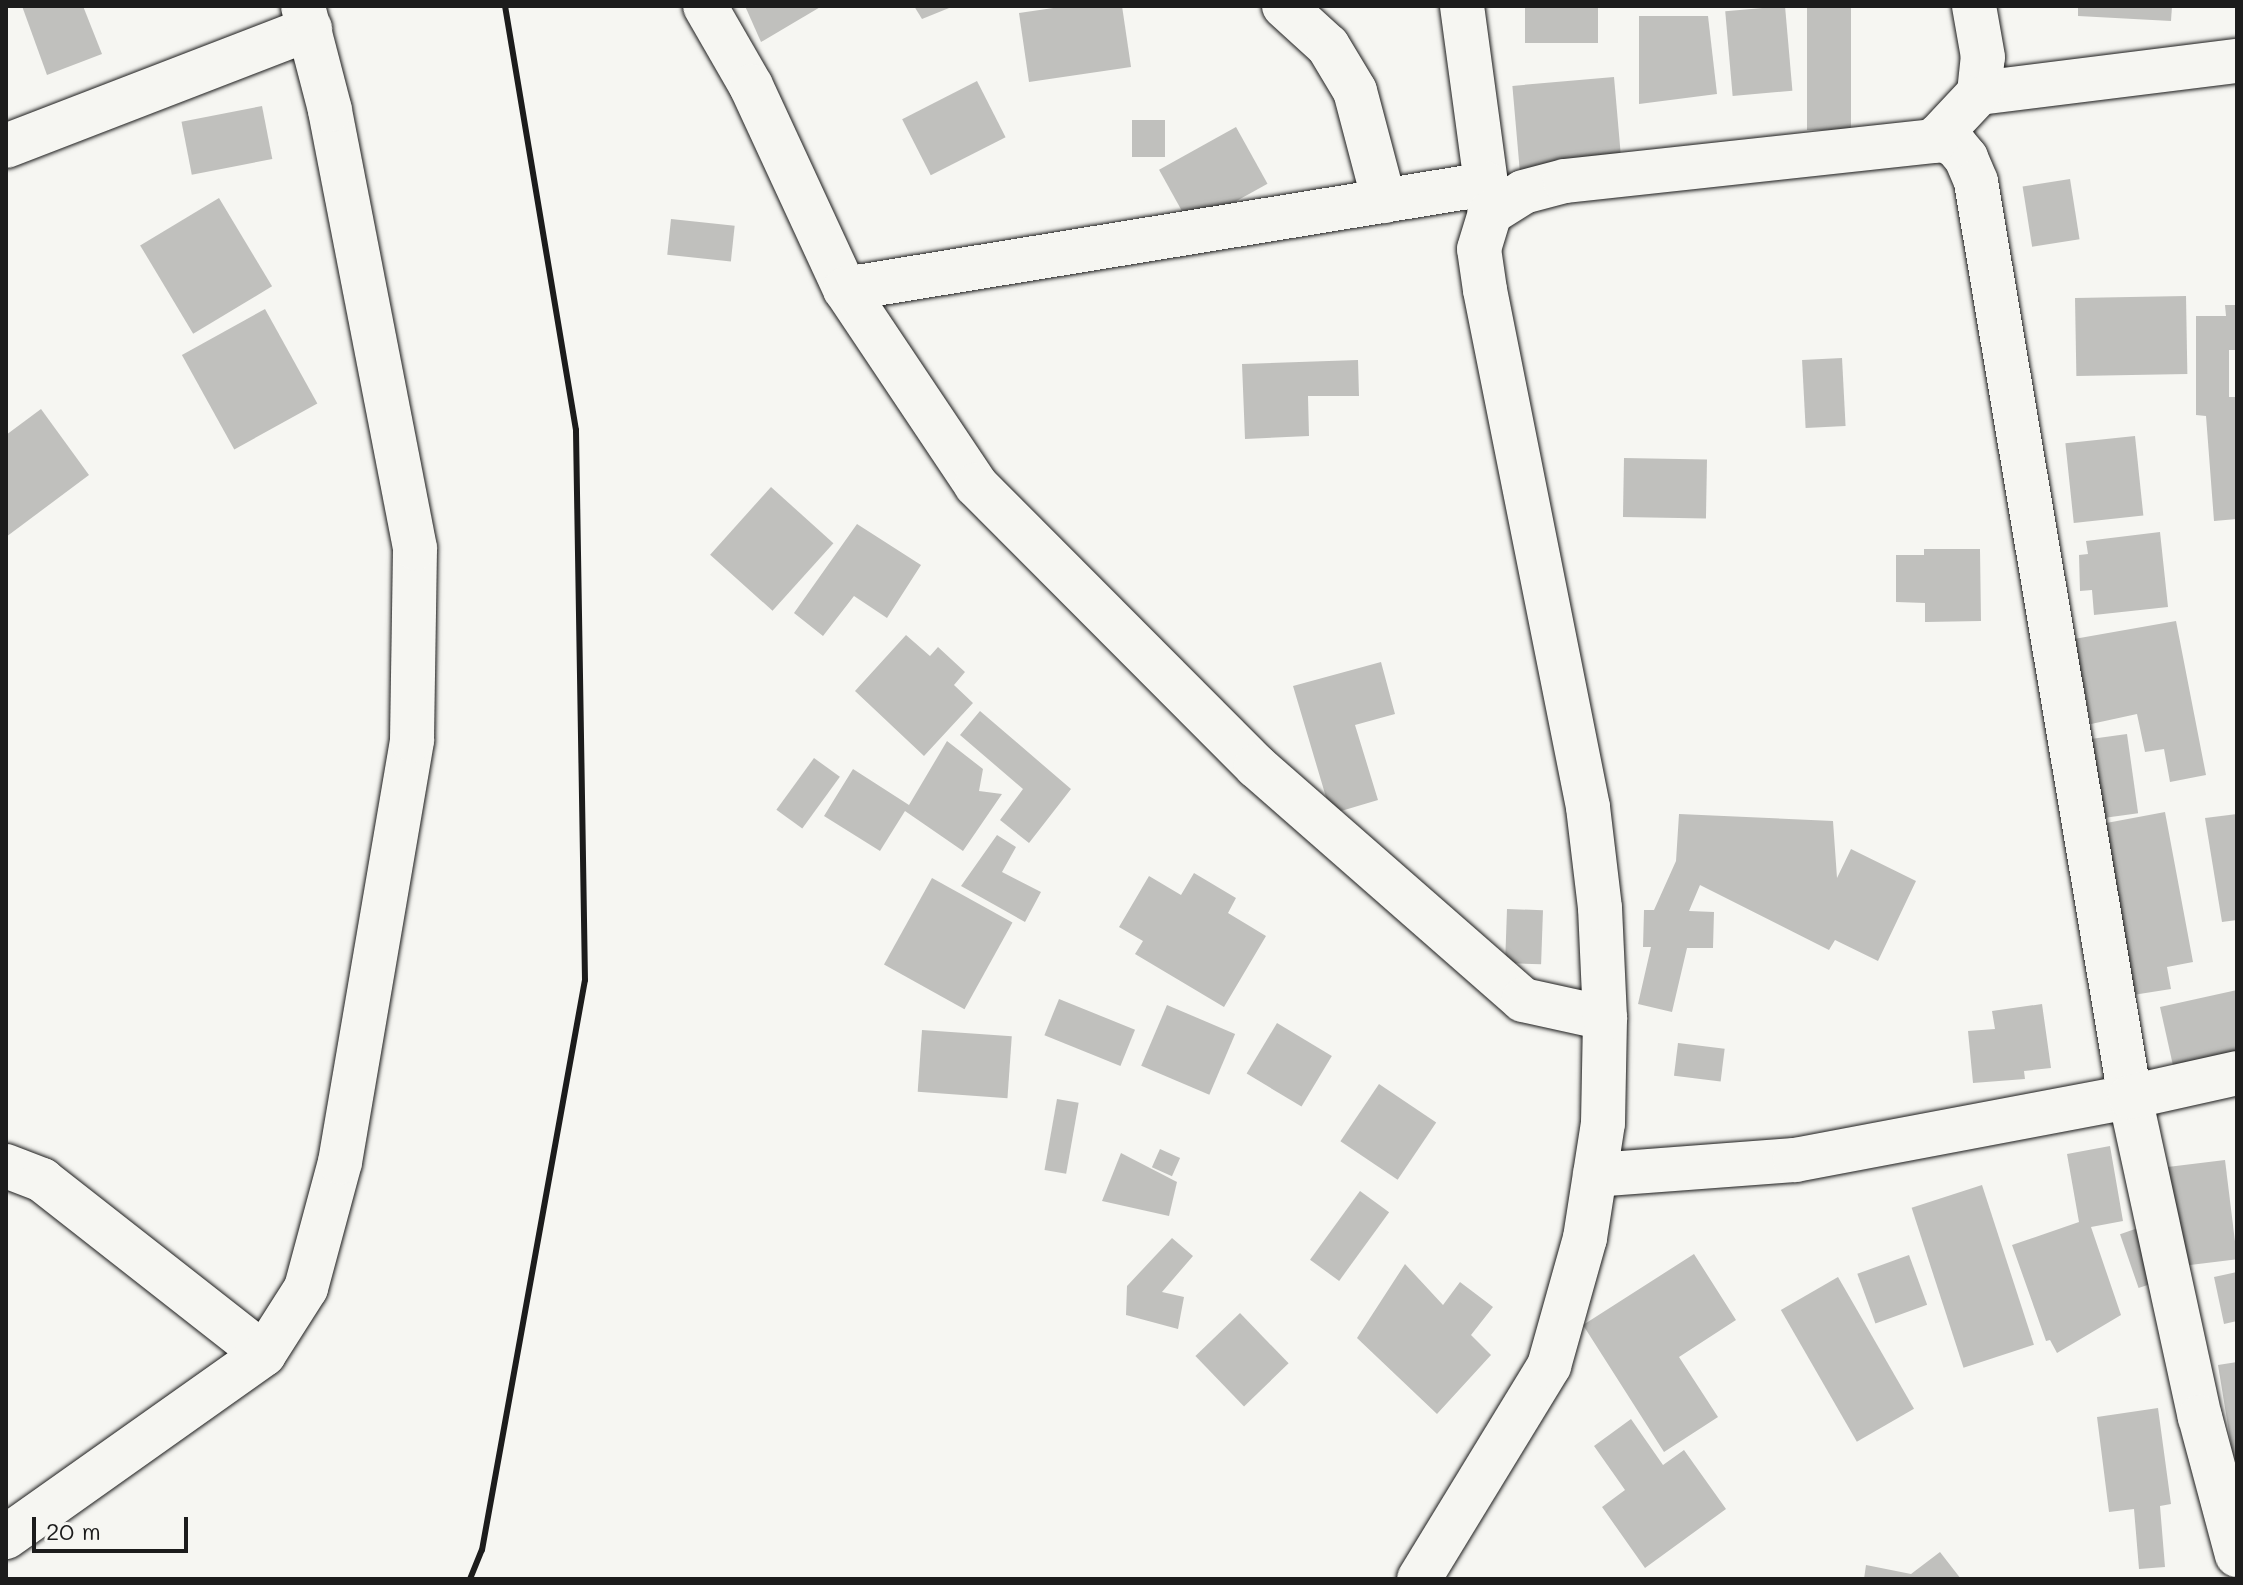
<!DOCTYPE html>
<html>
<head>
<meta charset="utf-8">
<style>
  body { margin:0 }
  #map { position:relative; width:2243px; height:1585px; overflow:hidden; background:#f6f6f2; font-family:Mali,sans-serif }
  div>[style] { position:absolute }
  .building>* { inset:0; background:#c0c0bd; transform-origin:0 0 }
  .roads { filter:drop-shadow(0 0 2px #1c1c1c) drop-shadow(0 0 2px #1c1c1c) }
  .minor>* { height:44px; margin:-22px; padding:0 22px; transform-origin:22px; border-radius:22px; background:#f6f6f2 }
  .rail>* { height:6px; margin:-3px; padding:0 3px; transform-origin:3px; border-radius:3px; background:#1c1c1c }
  span { translate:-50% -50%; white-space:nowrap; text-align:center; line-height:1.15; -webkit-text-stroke:6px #f6f6f2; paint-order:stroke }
  .frame { position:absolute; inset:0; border:8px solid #1c1c1c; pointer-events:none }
  .scale { position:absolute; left:32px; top:1517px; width:156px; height:36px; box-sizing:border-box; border:4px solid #1c1c1c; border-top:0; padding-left:10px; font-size:24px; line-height:28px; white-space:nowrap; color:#1c1c1c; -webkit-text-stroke:6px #f6f6f2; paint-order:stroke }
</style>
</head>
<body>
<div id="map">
  <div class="building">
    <i style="clip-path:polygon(22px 6px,83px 6px,102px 54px,47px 75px)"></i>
    <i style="clip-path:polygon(745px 6px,822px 6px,761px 42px)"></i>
    <i style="clip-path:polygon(914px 6px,954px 6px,922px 19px)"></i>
    <i style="clip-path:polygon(1067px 6px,1122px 6px,1131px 67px,1029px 82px,1019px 13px)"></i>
    <i style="left:1525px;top:6px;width:73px;height:37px"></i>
    <i style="left:1785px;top:6px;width:85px;height:60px;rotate:85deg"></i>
    <i style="left:1807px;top:6px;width:44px;height:124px"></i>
    <i style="clip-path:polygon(2078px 6px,2172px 6px,2171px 21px,2078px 16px)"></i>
    <i style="clip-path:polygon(1639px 16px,1708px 16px,1717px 94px,1639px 104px)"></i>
    <i style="left:1614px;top:77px;width:94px;height:102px;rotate:85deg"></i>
    <i style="left:977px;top:81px;width:63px;height:84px;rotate:63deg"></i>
    <i style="left:262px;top:106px;width:54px;height:82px;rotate:79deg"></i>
    <i style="left:1165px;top:120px;width:37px;height:33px;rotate:90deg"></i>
    <i style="left:1236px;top:127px;width:65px;height:88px;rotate:61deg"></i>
    <i style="left:2070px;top:179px;width:61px;height:48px;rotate:81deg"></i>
    <i style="left:219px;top:198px;width:103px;height:92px;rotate:59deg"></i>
    <i style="left:671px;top:219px;width:64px;height:36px;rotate:6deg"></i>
    <i style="left:2186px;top:296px;width:78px;height:111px;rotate:89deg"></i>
    <i style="clip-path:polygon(2225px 305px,2237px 305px,2237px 350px,2229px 350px,2229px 397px,2237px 397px,2237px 519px,2214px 521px,2206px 416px,2196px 415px,2196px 316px,2226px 316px)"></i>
    <i style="left:265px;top:309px;width:108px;height:95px;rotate:61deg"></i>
    <i style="left:1842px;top:358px;width:68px;height:40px;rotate:87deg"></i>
    <i style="clip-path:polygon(1358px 360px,1359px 396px,1308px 396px,1309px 436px,1245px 439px,1242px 364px)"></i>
    <i style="clip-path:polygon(41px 409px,89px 475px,6px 537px,6px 435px)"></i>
    <i style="left:2135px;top:436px;width:80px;height:70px;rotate:84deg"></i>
    <i style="left:1624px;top:458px;width:83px;height:59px;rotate:1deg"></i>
    <i style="left:771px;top:487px;width:84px;height:91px;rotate:42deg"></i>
    <i style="clip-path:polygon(857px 524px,921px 565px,887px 618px,854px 596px,823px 636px,794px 613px)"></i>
    <i style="clip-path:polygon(2160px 532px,2168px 607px,2094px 615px,2092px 590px,2080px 591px,2079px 555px,2088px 554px,2086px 541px)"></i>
    <i style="clip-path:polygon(1924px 549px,1980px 549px,1981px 621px,1925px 622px,1925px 603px,1896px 602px,1896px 555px,1924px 555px)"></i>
    <i style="clip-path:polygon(2176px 621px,2206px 775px,2170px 782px,2164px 749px,2145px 752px,2137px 714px,2091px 724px,2074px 639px)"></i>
    <i style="clip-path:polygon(906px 635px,930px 656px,938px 647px,965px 672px,954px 685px,973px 703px,924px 756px,855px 691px)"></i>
    <i style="clip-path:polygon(1381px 662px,1395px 714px,1355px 725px,1378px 800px,1331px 814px,1293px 686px)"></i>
    <i style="clip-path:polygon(980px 711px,1071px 789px,1029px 843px,1000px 820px,1023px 789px,960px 735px)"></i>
    <i style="left:2127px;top:734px;width:80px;height:44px;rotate:82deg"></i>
    <i style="clip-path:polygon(947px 741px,983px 769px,979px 791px,1002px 794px,963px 851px,905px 811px,880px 851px,824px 816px,853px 769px,909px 805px)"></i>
    <i style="left:814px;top:758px;width:32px;height:64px;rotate:36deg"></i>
    <i style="clip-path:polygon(2165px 812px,2193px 962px,2167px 967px,2171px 989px,2133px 995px,2101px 824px)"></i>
    <i style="clip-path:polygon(1679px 814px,1833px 821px,1837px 878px,1851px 849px,1916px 881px,1878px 961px,1835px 940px,1829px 950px,1700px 885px,1689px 911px,1714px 912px,1713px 948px,1687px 948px,1672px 1012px,1638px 1004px,1651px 947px,1643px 947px,1644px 910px,1654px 910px,1676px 861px)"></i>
    <i style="clip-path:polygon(2237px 814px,2237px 920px,2222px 922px,2205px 818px)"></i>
    <i style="clip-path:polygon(997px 835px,1016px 847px,1002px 872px,1041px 892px,1025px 922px,961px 886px)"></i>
    <i style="clip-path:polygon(1194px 873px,1236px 898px,1228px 913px,1266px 936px,1224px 1007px,1135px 954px,1143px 941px,1119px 927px,1149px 876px,1181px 895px)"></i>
    <i style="left:932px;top:878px;width:92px;height:99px;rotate:29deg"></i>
    <i style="left:1507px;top:909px;width:36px;height:54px;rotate:2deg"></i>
    <i style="clip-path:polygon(2237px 990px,2237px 1066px,2176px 1079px,2160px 1007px)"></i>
    <i style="left:1059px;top:999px;width:82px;height:39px;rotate:22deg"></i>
    <i style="clip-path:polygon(2042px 1004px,2051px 1068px,2024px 1071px,2025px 1079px,1973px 1083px,1968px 1031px,1995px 1029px,1992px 1011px)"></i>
    <i style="left:1167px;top:1005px;width:74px;height:66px;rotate:23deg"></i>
    <i style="left:1277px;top:1023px;width:64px;height:59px;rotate:31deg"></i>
    <i style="left:922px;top:1030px;width:90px;height:62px;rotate:4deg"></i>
    <i style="left:1678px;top:1043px;width:47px;height:33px;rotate:7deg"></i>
    <i style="left:1379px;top:1084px;width:69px;height:69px;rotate:34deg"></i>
    <i style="left:1057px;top:1099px;width:22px;height:72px;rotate:10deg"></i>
    <i style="clip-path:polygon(2110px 1146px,2123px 1221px,2091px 1227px,2121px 1315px,2057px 1353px,2050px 1340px,2046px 1341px,2012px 1245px,2079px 1222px,2067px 1154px)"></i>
    <i style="left:1160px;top:1149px;width:22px;height:20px;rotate:24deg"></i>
    <i style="clip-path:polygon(1121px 1153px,1177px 1182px,1169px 1216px,1102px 1201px)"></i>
    <i style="left:2225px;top:1160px;width:100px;height:64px;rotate:83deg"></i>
    <i style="left:1982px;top:1185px;width:168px;height:74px;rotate:72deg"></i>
    <i style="left:1360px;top:1191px;width:36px;height:85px;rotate:36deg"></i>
    <i style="left:2138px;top:1228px;width:57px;height:19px;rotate:71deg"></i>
    <i style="clip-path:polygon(1172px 1238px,1193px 1256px,1162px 1292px,1184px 1297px,1178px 1329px,1126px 1315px,1127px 1286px)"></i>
    <i style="clip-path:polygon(1694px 1254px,1736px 1320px,1679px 1357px,1718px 1417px,1664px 1452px,1583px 1325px)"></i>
    <i style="left:1909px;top:1255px;width:53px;height:55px;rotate:70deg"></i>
    <i style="clip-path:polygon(1405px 1264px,1443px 1305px,1460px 1282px,1493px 1307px,1471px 1335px,1491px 1355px,1437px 1414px,1357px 1338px)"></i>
    <i style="clip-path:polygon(2237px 1272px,2237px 1321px,2224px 1324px,2214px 1277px)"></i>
    <i style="left:1838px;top:1277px;width:152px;height:66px;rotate:60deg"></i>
    <i style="left:1240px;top:1313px;width:70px;height:62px;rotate:46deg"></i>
    <i style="clip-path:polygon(2237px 1362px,2237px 1469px,2235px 1469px,2218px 1365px)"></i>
    <i style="clip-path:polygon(2158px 1408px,2171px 1504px,2160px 1506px,2165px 1567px,2139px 1569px,2134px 1509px,2109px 1512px,2097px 1417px)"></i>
    <i style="clip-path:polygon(1631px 1419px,1663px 1465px,1684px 1450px,1726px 1509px,1645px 1568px,1602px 1507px,1625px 1490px,1594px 1446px)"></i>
    <i style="clip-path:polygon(1940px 1552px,1961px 1579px,1864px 1579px,1866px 1565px,1911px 1574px)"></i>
  </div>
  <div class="roads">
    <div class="minor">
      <i style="left:705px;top:6px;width:92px;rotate:60.1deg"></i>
      <i style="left:751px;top:86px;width:224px;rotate:65.2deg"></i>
      <i style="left:845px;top:289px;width:236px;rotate:56.2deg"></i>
      <i style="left:976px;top:485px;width:397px;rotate:45.1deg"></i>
      <i style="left:1256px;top:766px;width:355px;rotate:41.2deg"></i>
      <i style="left:1523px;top:1000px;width:84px;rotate:12.4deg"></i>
      <i style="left:1284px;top:6px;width:59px;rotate:42.3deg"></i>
      <i style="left:1328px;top:46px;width:52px;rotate:59deg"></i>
      <i style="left:1355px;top:91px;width:114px;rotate:75.2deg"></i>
      <i style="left:1462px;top:6px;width:209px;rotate:82.3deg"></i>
      <i style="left:1979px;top:93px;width:260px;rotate:-7.1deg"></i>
      <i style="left:1937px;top:137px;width:21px;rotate:25deg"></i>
      <i style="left:1956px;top:146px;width:16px;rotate:50deg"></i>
      <i style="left:1966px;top:158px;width:26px;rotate:67deg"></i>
      <i style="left:1976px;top:182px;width:928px;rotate:80.45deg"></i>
      <i style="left:2130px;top:1097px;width:328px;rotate:77.7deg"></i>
      <i style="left:2200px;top:1417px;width:143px;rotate:75deg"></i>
      <i style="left:6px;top:146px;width:326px;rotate:-21.1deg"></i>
      <i style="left:845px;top:289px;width:650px;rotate:-9.3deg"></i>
      <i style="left:6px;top:1166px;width:39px;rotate:21deg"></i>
      <i style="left:42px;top:1180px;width:282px;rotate:38.1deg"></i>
      <i style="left:1595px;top:1175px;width:201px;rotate:-4.3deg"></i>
      <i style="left:1795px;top:1160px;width:341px;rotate:-10.7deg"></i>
      <i style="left:2130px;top:1097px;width:110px;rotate:-12.6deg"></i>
      <i style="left:6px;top:1537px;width:316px;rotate:-35.3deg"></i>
      <i style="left:264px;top:1354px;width:78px;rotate:-57.5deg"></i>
      <i style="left:306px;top:1288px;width:131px;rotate:-74.9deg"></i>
      <i style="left:340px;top:1162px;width:428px;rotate:-80.3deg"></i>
      <i style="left:412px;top:740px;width:192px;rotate:-89.1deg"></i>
      <i style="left:415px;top:548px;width:446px;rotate:-101deg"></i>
      <i style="left:330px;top:110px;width:107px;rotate:-104.6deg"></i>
      <i style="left:1419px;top:1579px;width:250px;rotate:-58.6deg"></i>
      <i style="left:1549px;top:1366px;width:133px;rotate:-74.3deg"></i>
      <i style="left:1585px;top:1238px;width:116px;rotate:-81.1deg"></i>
      <i style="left:1603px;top:1123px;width:105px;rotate:-88.9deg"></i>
      <i style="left:1605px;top:1018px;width:110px;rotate:-92.6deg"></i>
      <i style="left:1600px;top:908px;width:102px;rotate:-96.8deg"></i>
      <i style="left:1588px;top:807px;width:527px;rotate:-101.27deg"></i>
      <i style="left:1485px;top:290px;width:41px;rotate:-98.3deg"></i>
      <i style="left:1479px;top:249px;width:38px;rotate:-73deg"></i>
      <i style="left:1490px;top:213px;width:39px;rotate:-32deg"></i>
      <i style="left:1523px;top:192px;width:43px;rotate:-14.7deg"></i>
      <i style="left:1565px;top:181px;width:371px;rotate:-6.2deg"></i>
      <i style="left:1934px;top:141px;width:66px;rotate:-46.8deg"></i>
      <i style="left:1979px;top:93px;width:36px;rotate:-84deg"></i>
      <i style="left:1983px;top:57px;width:52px;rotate:-100deg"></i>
    </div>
  </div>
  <div class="rail">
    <i style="left:470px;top:1579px;width:31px;rotate:-68deg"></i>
    <i style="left:482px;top:1550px;width:579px;rotate:-79.76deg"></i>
    <i style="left:585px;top:980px;width:550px;rotate:-90.94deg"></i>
    <i style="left:576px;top:430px;width:430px;rotate:-99.5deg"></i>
  </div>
  <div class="frame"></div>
  <div class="scale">20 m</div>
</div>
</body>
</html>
